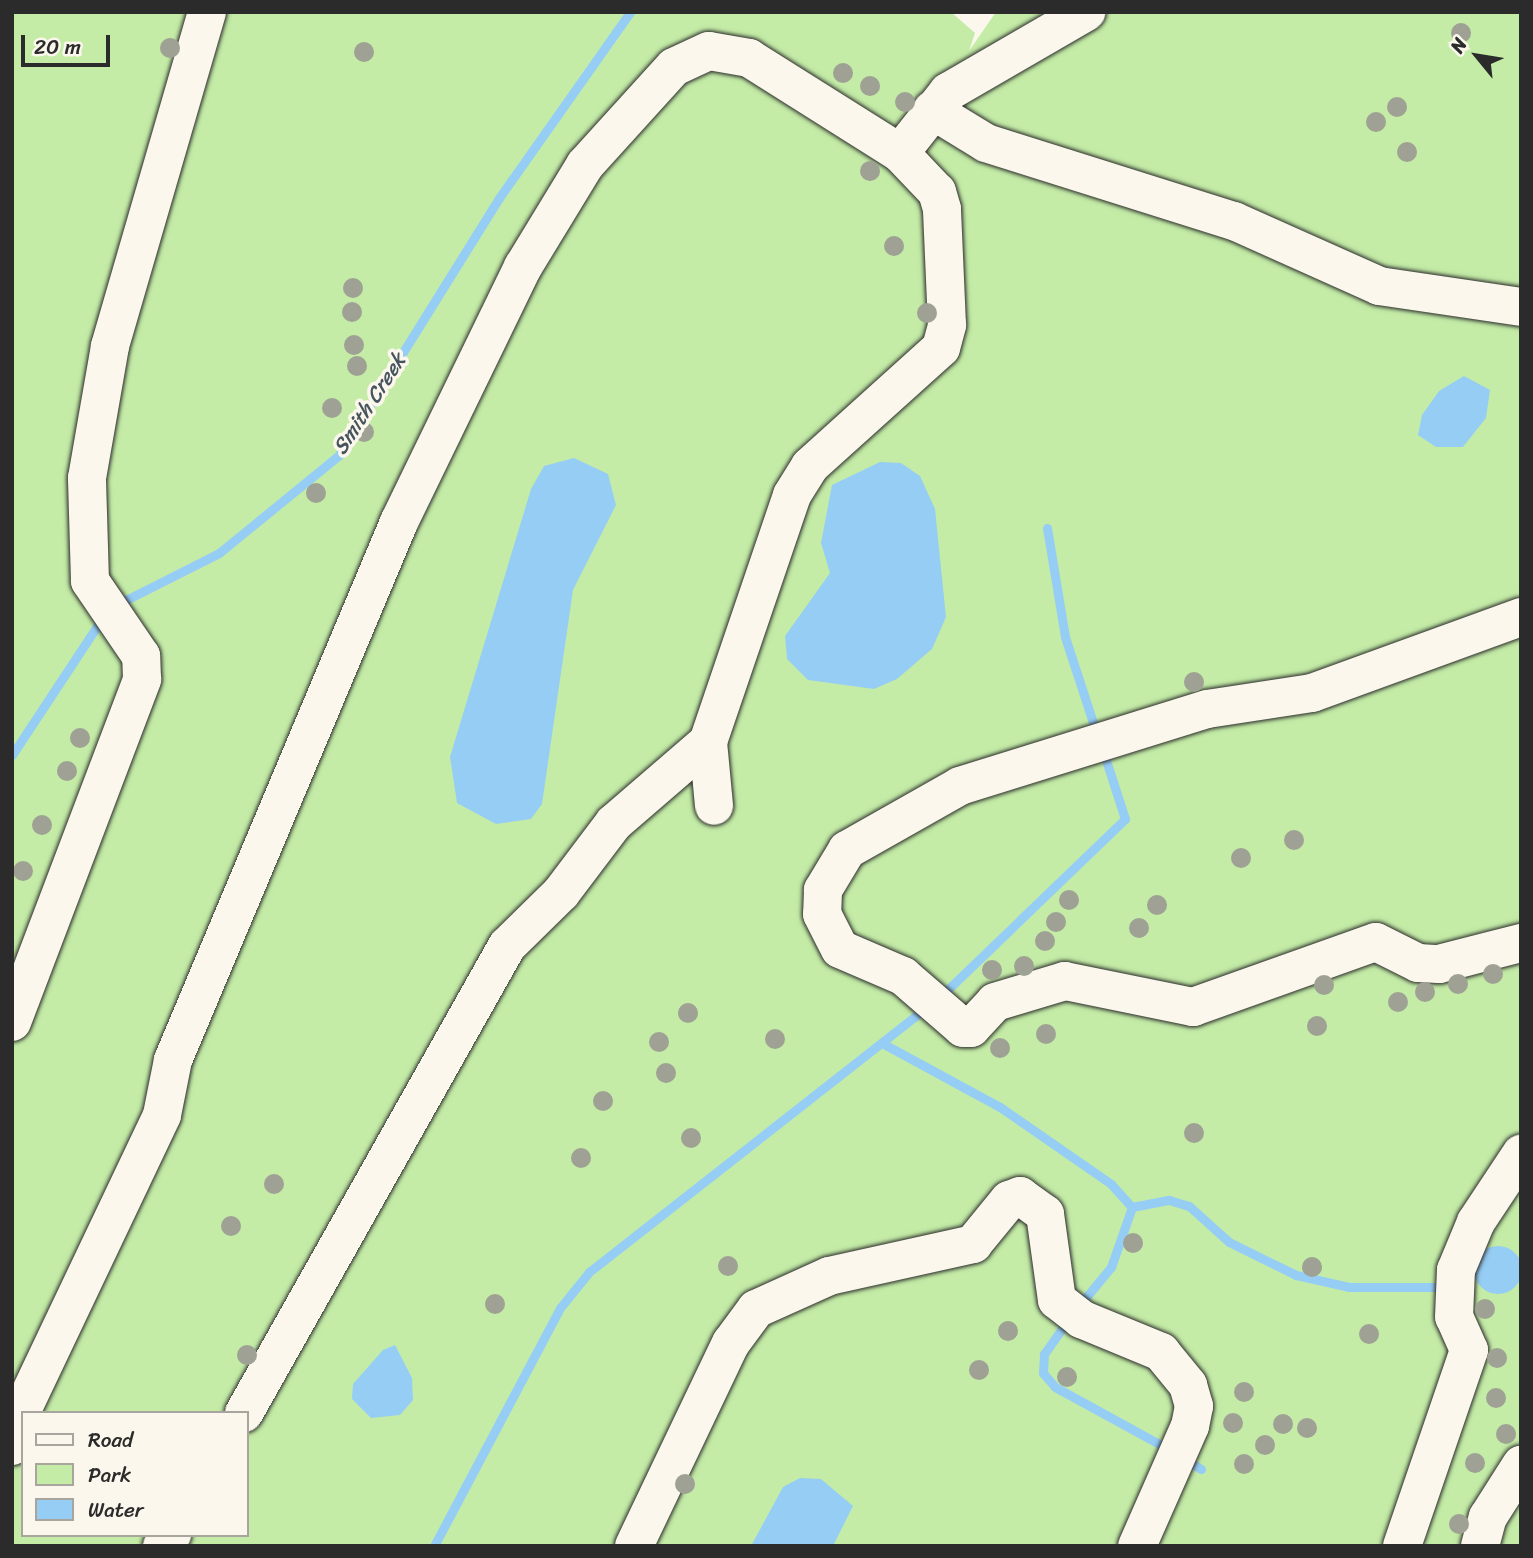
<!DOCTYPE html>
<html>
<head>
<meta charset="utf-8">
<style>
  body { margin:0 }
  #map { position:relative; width:1533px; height:1558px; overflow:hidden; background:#fbf7ec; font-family:Sriracha,sans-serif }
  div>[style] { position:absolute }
  .green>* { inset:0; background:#c4eca7 }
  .water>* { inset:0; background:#96cdf5 }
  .round { border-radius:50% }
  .stream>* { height:9px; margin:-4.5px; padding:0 4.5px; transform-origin:4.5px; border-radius:4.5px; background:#96cdf5 }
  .roads { filter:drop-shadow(0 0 2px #2b2b2b) drop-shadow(0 0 2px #2b2b2b) }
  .minor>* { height:38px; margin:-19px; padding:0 19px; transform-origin:19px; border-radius:19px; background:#fbf7ec }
  .trees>* { width:20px; height:20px; margin:-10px; border-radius:50%; background:#9ea193 }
  span { translate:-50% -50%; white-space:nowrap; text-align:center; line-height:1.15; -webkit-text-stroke:7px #fbf7ec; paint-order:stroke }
  .water-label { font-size:21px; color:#46545e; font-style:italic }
  .frame { position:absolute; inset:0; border:14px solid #2b2b2b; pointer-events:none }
  .legend { position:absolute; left:21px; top:1411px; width:228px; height:126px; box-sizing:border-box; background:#fbf7ec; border:2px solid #a8a59f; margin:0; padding:9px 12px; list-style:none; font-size:21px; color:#2b2b2b }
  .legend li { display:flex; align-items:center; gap:14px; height:35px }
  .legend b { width:35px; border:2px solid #a8a59f }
  .north { position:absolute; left:1442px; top:21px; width:70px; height:70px; -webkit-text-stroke:5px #fbf7ec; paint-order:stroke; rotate:300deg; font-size:19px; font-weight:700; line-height:28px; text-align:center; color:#2b2b2b }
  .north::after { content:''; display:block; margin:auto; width:24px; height:32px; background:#2b2b2b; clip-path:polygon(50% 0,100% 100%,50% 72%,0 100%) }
  .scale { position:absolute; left:21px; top:35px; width:89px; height:32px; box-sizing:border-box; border:4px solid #2b2b2b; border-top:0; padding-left:9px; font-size:21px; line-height:24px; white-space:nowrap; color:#2b2b2b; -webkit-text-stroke:5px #fbf7ec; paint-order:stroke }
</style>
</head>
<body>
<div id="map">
  <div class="green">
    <i style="clip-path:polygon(evenodd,12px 12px,951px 12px,975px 33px,969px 51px,996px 12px,1521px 12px,1521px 1546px,12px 1546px,12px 12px,23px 1413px,247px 1413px,247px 1535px,23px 1535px,23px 1413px)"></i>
  </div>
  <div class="water">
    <i style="clip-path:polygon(1464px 376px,1490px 390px,1486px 418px,1463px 447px,1436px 447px,1418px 435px,1422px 415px,1439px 391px)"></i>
    <i style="clip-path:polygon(574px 458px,608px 474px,616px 505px,573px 590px,542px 804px,531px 819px,496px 824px,457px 803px,450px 757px,531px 489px,544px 466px)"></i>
    <i style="clip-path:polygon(880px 462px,901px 463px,920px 476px,935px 509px,946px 617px,932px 649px,897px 679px,874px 689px,808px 680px,787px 659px,785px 636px,830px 573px,821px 543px,832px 485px)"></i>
    <i class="round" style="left:1474px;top:1246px;width:48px;height:48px"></i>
    <i style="clip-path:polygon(395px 1345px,412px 1378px,413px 1400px,400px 1415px,371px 1418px,352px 1399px,353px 1384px,383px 1350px)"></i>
    <i style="clip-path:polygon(800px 1478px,821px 1479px,853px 1506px,833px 1546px,751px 1546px,783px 1487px)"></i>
  </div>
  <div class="stream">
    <i style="left:1047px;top:528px;width:110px;rotate:80.6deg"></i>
    <i style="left:1065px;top:637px;width:103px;rotate:71.9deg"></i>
    <i style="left:116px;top:605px;width:115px;rotate:-26.8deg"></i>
    <i style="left:219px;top:553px;width:155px;rotate:-39.2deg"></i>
    <i style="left:339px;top:455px;width:303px;rotate:-58.1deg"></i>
    <i style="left:499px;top:198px;width:228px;rotate:-54.8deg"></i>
    <i style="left:12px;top:755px;width:165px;rotate:-56.6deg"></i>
    <i style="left:940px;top:997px;width:257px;rotate:-43.9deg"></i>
    <i style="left:1125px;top:819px;width:71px;rotate:-107.9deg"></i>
    <i style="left:882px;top:1043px;width:134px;rotate:28.5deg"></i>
    <i style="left:1000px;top:1107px;width:135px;rotate:34.7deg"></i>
    <i style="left:1111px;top:1184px;width:31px;rotate:48deg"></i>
    <i style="left:1132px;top:1207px;width:64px;rotate:109.3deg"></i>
    <i style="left:1111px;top:1267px;width:50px;rotate:129.4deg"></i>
    <i style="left:1132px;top:1207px;width:38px;rotate:-11deg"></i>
    <i style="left:1169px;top:1200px;width:21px;rotate:17deg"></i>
    <i style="left:1189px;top:1206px;width:54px;rotate:42deg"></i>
    <i style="left:1229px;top:1242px;width:75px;rotate:26.2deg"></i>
    <i style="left:1296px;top:1275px;width:54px;rotate:12.8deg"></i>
    <i style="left:1349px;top:1287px;width:96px"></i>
    <i style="left:1068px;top:1320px;width:42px;rotate:125.2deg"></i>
    <i style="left:1044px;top:1354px;width:19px;rotate:93deg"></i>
    <i style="left:1043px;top:1373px;width:18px;rotate:49deg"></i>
    <i style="left:1055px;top:1387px;width:131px;rotate:28.7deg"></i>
    <i style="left:1185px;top:1459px;width:19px;rotate:32deg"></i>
    <i style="left:434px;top:1546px;width:269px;rotate:-62.1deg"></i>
    <i style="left:560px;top:1308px;width:46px;rotate:-51.1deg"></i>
    <i style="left:589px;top:1272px;width:428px;rotate:-38.1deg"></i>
  </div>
  <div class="roads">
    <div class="minor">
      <i style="left:932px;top:110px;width:63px;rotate:31.4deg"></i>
      <i style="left:986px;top:143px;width:260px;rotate:17.5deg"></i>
      <i style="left:1234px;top:221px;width:159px;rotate:24.1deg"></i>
      <i style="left:1379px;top:286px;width:144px;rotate:8.4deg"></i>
      <i style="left:1521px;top:617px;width:222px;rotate:160deg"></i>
      <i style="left:1312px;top:693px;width:106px;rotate:171.3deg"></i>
      <i style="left:1207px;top:709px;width:259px;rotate:162.7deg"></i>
      <i style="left:960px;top:786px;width:130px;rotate:150.5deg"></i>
      <i style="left:847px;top:850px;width:47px;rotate:121deg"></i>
      <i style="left:823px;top:890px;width:24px;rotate:92deg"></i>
      <i style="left:822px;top:914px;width:39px;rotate:63deg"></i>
      <i style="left:840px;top:949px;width:69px;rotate:23.2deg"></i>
      <i style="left:903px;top:976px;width:79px;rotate:40.9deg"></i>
      <i style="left:963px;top:1028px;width:8px"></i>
      <i style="left:971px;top:1028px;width:35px;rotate:-47deg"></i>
      <i style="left:995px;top:1002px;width:73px;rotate:-16.7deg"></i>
      <i style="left:1065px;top:981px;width:131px;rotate:11.5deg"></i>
      <i style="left:1193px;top:1007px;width:194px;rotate:-19.6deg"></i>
      <i style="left:1376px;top:942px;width:47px;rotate:26.6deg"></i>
      <i style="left:1418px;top:963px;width:21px;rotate:3deg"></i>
      <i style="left:1439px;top:964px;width:85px;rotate:-14.4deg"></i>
      <i style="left:708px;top:742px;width:64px;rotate:84.6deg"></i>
      <i style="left:12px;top:1022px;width:367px;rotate:-69.2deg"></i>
      <i style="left:142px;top:679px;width:23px;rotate:-92deg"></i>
      <i style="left:141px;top:656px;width:91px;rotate:-124.2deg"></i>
      <i style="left:90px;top:581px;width:103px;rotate:-91.7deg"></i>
      <i style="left:87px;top:478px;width:134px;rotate:-80.1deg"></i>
      <i style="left:110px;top:346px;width:348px;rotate:-73.8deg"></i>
      <i style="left:244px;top:1413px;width:536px;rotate:-60.61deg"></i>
      <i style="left:507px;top:946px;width:76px;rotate:-44.5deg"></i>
      <i style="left:561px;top:893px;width:88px;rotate:-52.9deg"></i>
      <i style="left:614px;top:823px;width:124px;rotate:-40.8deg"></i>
      <i style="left:708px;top:742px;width:261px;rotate:-71.2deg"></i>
      <i style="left:792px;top:495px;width:34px;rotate:-58deg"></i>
      <i style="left:810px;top:466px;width:176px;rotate:-42deg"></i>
      <i style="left:941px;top:348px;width:24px;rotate:-75deg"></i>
      <i style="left:947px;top:325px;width:116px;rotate:-92.5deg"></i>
      <i style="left:942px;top:209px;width:18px;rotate:-106deg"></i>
      <i style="left:937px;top:192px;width:54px;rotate:-133.5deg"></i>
      <i style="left:12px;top:1446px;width:42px;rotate:-73.3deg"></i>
      <i style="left:24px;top:1406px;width:322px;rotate:-64.6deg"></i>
      <i style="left:162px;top:1115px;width:56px;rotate:-78.7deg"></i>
      <i style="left:173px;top:1060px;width:584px;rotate:-67.21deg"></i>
      <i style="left:399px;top:522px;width:284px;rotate:-64.1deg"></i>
      <i style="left:523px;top:267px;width:119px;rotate:-58.7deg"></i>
      <i style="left:585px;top:165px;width:132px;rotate:-47.8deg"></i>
      <i style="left:674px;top:67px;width:38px;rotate:-25deg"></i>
      <i style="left:709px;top:51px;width:41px;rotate:9.9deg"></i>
      <i style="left:749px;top:58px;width:178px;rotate:32.2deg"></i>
      <i style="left:900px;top:153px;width:78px;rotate:-51.8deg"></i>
      <i style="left:948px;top:92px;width:160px;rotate:-30.1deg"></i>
      <i style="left:162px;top:1546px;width:15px;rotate:-48deg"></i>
      <i style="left:634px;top:1546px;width:225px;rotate:-64.5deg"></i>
      <i style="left:731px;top:1343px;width:42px;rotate:-53.7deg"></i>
      <i style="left:756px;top:1309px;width:80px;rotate:-24.3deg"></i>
      <i style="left:829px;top:1276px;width:148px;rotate:-12.5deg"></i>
      <i style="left:973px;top:1244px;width:57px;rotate:-50.7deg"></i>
      <i style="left:1009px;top:1200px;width:12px;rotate:-20deg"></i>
      <i style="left:1020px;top:1196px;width:31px;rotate:36deg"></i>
      <i style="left:1045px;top:1214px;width:87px;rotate:82.1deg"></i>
      <i style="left:1057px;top:1300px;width:31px;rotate:38deg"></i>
      <i style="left:1081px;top:1319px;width:87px;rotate:22.4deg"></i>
      <i style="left:1161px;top:1352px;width:43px;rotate:50.7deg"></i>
      <i style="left:1188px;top:1385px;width:22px;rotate:74deg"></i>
      <i style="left:1194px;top:1406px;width:20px;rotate:101deg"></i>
      <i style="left:1190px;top:1426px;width:131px;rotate:113.8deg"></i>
      <i style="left:1402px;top:1546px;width:207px;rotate:-71.1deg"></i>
      <i style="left:1469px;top:1350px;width:36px;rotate:-114deg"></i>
      <i style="left:1454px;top:1317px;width:47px;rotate:-87.6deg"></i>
      <i style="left:1456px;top:1270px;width:52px;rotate:-67.4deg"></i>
      <i style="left:1476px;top:1222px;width:82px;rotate:-56.5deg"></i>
      <i style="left:1480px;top:1546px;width:30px;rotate:-75deg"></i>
      <i style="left:1488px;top:1517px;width:62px;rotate:-57.6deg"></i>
    </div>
  </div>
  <div class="trees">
    <i style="left:1461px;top:33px"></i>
    <i style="left:170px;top:48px"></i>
    <i style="left:364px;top:52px"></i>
    <i style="left:843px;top:73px"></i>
    <i style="left:870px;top:86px"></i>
    <i style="left:905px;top:102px"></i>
    <i style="left:1397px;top:107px"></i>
    <i style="left:1376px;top:122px"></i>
    <i style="left:1407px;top:152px"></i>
    <i style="left:870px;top:171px"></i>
    <i style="left:894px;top:246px"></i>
    <i style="left:353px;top:288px"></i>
    <i style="left:352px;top:312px"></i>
    <i style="left:927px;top:313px"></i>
    <i style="left:354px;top:345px"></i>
    <i style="left:357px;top:366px"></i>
    <i style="left:332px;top:408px"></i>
    <i style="left:364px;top:432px"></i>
    <i style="left:316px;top:493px"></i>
    <i style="left:1194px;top:682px"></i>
    <i style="left:80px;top:738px"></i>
    <i style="left:67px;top:771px"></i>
    <i style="left:42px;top:825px"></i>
    <i style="left:1294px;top:840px"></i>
    <i style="left:1241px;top:858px"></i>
    <i style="left:23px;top:871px"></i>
    <i style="left:1069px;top:900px"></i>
    <i style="left:1157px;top:905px"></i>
    <i style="left:1056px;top:922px"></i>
    <i style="left:1139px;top:928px"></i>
    <i style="left:1045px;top:941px"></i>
    <i style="left:1024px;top:966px"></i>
    <i style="left:992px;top:970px"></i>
    <i style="left:1493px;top:974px"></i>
    <i style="left:1458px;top:984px"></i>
    <i style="left:1324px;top:985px"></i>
    <i style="left:1425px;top:992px"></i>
    <i style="left:1398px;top:1002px"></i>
    <i style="left:688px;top:1013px"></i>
    <i style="left:1317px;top:1026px"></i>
    <i style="left:1046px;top:1034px"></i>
    <i style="left:775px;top:1039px"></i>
    <i style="left:659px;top:1042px"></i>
    <i style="left:1000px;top:1048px"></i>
    <i style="left:666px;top:1073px"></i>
    <i style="left:603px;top:1101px"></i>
    <i style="left:1194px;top:1133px"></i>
    <i style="left:691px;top:1138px"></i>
    <i style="left:581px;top:1158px"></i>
    <i style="left:274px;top:1184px"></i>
    <i style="left:231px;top:1226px"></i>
    <i style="left:1133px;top:1243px"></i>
    <i style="left:728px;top:1266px"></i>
    <i style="left:1312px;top:1267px"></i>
    <i style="left:495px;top:1304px"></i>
    <i style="left:1485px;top:1309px"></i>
    <i style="left:1008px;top:1331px"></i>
    <i style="left:1369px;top:1334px"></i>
    <i style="left:247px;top:1355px"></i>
    <i style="left:1497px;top:1358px"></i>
    <i style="left:979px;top:1370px"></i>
    <i style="left:1067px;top:1377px"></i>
    <i style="left:1244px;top:1392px"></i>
    <i style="left:1496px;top:1398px"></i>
    <i style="left:1233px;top:1423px"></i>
    <i style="left:1283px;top:1424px"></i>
    <i style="left:1307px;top:1428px"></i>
    <i style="left:1506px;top:1434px"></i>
    <i style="left:1265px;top:1445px"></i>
    <i style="left:1475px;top:1463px"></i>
    <i style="left:1244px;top:1464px"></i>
    <i style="left:685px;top:1484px"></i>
    <i style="left:1459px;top:1524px"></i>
  </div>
  <div class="water-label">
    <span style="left:369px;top:404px;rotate:-57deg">Smith Creek</span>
  </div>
  <div class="frame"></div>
  <ul class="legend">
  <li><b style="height:9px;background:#fbf7ec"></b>Road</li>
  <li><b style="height:19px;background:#c4eca7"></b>Park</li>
  <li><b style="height:19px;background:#96cdf5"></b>Water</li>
  </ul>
  <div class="north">N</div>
  <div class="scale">20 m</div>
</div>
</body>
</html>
